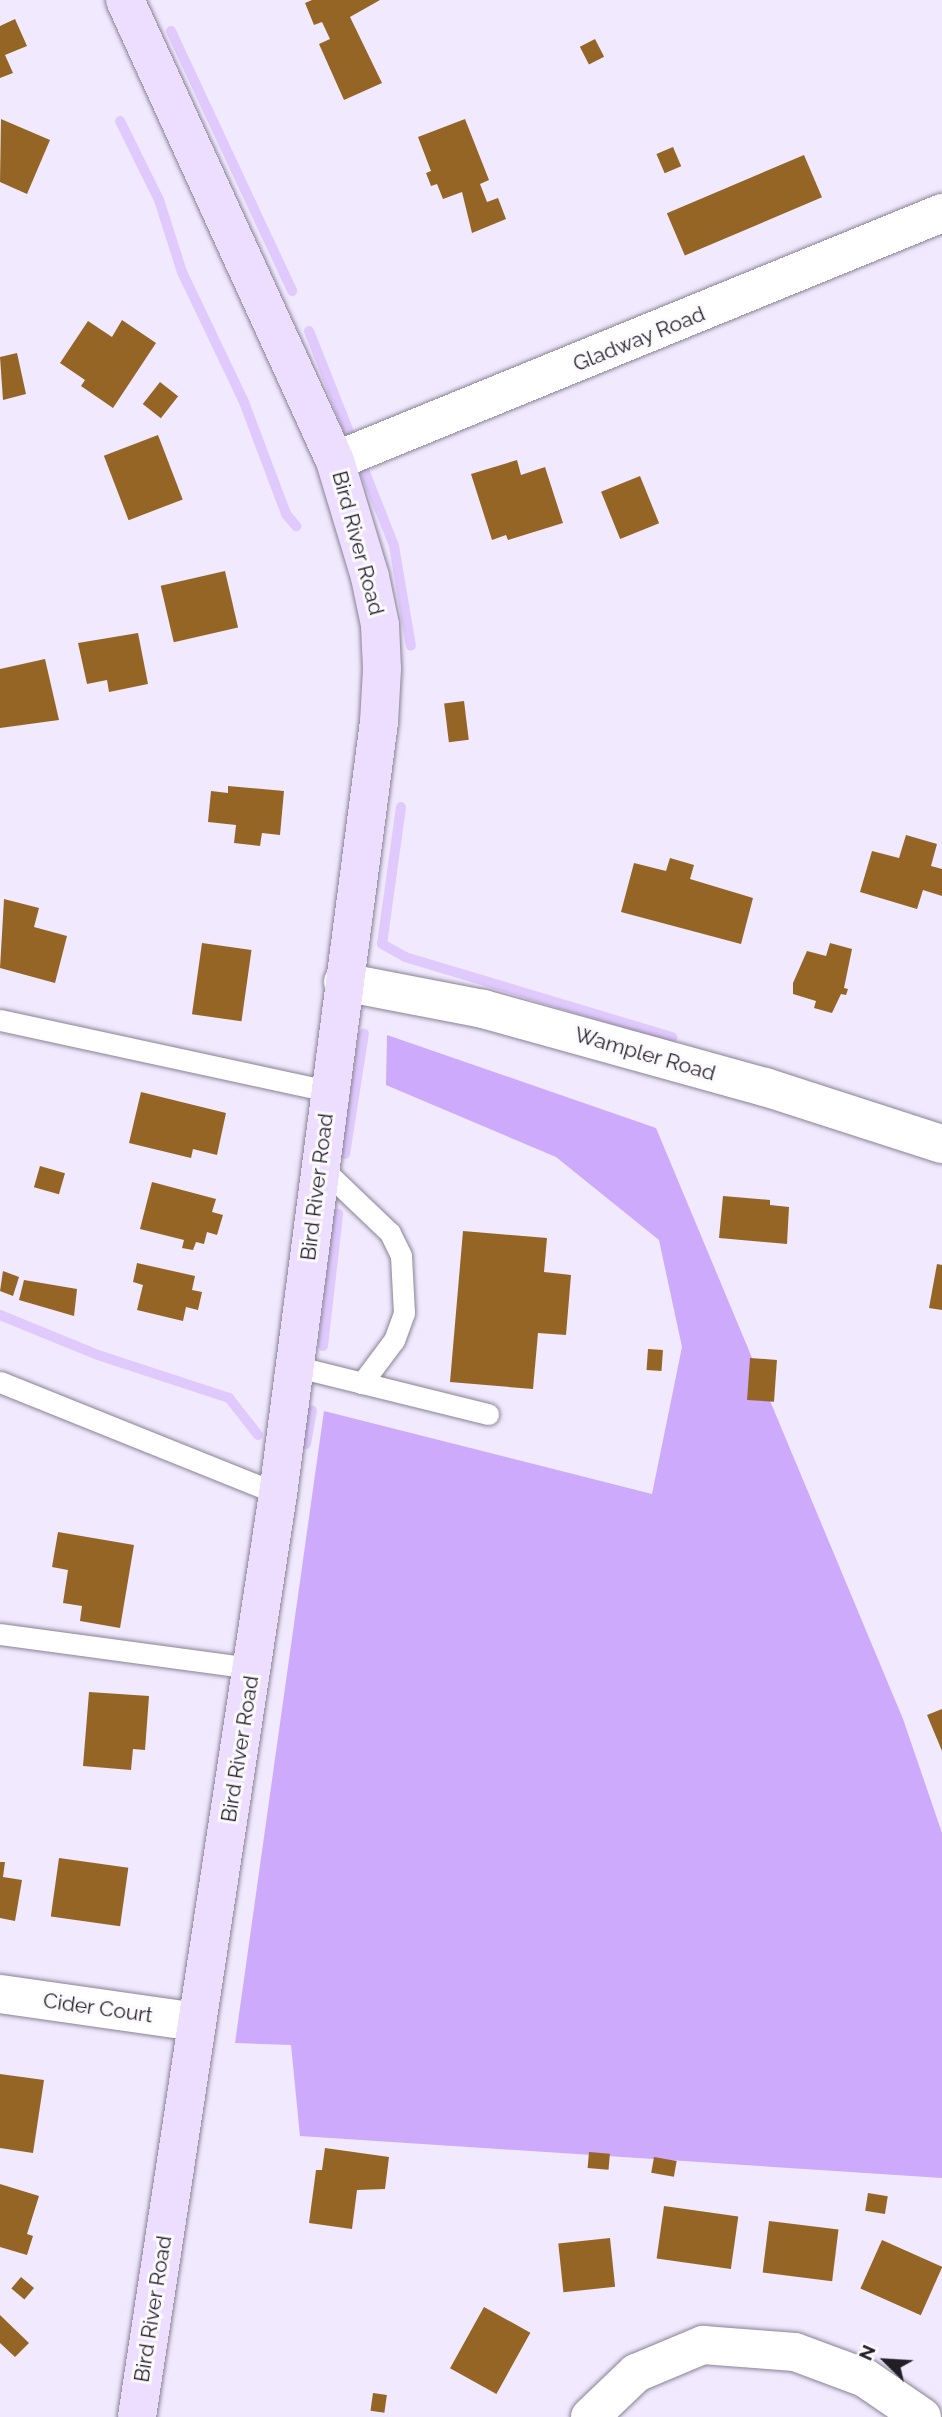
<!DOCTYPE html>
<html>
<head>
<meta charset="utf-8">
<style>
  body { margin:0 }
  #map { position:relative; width:942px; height:2417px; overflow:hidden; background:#f1e9fe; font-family:Raleway,sans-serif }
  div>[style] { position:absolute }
  .green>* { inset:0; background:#cdaafb }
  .stream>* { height:10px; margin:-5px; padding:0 5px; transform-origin:5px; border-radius:5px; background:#dfc9fd }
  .building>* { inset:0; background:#956526; transform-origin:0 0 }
  .roads { filter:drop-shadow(0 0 2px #898295) drop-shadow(0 0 2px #898295) }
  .lane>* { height:21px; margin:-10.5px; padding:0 10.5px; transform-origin:10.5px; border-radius:10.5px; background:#fff }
  .street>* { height:38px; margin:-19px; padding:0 19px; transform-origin:19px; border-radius:19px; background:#fff }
  .secondary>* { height:38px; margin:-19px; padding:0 19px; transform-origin:19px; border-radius:19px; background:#eddeff }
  span { translate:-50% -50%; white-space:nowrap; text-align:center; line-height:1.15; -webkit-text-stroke:6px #fcfafe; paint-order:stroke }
  .street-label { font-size:21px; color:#211e25 }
  .north { position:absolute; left:851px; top:2326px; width:70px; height:70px; -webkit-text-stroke:5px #fcfafe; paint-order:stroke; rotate:294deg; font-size:19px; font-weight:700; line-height:28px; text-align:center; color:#211e25 }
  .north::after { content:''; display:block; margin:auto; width:24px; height:32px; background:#211e25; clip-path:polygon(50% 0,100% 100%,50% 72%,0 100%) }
</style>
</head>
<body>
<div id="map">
  <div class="green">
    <i style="clip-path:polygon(387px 1035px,656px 1128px,903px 1719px,942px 1833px,942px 2178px,300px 2136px,291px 2045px,235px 2043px,324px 1411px,652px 1494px,682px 1347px,659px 1240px,556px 1157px,386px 1085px)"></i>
  </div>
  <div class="stream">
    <i style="left:171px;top:31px;width:287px;rotate:65deg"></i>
    <i style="left:120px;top:121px;width:88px;rotate:63.7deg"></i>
    <i style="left:159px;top:200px;width:76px;rotate:72.3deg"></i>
    <i style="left:182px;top:272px;width:144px;rotate:64.5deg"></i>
    <i style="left:244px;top:402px;width:120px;rotate:69.4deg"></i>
    <i style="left:286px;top:514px;width:16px;rotate:50deg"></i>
    <i style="left:309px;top:331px;width:231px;rotate:68.4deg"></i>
    <i style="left:394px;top:546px;width:101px;rotate:80.4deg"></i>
    <i style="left:401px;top:807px;width:138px;rotate:97.9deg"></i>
    <i style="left:382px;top:944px;width:26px;rotate:29deg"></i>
    <i style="left:405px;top:957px;width:279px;rotate:16.7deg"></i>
    <i style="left:345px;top:1154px;width:122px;rotate:-81.1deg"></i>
    <i style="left:0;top:1315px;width:106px;rotate:22.2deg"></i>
    <i style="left:98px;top:1355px;width:138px;rotate:18.2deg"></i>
    <i style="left:229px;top:1398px;width:47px;rotate:51.9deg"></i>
    <i style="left:323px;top:1346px;width:133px;rotate:-83.5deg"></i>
    <i style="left:306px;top:1444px;width:34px;rotate:-80deg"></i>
  </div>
  <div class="building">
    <i style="clip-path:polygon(312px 0,380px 0,350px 17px,382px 83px,344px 100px,319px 44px,330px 39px,322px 22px,314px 25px,305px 3px)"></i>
    <i style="clip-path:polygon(15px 19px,27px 46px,5px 55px,13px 73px,0 78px,0 26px)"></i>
    <i style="left:595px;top:39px;width:20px;height:17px;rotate:63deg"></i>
    <i style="clip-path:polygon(1px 119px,50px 140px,27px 194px,0 182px)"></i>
    <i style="clip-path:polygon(465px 119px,489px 180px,480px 184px,487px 202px,498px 198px,506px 219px,472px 233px,462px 192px,443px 199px,437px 184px,431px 186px,426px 173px,431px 171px,418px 137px)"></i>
    <i style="left:673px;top:147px;width:21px;height:18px;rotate:67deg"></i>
    <i style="left:804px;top:155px;width:46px;height:149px;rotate:67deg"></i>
    <i style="clip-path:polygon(122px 320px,156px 343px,113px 408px,81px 386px,85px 380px,60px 363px,88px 321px,112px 337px)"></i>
    <i style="clip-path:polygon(17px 353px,26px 394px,3px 400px,0 357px)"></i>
    <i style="left:160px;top:382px;width:23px;height:28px;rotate:38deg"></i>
    <i style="left:158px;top:435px;width:69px;height:58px;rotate:69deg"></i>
    <i style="clip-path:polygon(517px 460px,521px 475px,545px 467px,563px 523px,508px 540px,506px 535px,492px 540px,471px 474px)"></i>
    <i style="left:640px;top:476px;width:51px;height:42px;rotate:68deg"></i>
    <i style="left:225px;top:571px;width:58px;height:66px;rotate:77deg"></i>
    <i style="clip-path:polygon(138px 633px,148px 684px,109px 692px,107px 680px,87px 684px,78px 643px)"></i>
    <i style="clip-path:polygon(45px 659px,59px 720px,0 728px,0 669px)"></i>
    <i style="left:464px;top:701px;width:39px;height:20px;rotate:83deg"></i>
    <i style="clip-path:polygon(228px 786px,284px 791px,280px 835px,262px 833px,260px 846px,234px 843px,236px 825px,208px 822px,211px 791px,228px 793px)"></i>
    <i style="clip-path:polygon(906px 835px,937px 844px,931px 866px,942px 869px,942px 896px,923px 890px,917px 909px,860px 892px,872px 851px,899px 858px)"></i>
    <i style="clip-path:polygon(670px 858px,694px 865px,690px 879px,753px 898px,741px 944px,621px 912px,634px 863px,666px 871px)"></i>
    <i style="clip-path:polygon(4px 899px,39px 908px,34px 927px,67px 936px,55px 983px,0 968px)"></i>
    <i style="left:202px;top:943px;width:50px;height:72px;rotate:8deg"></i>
    <i style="clip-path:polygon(830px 943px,852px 949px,844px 988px,848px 989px,846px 995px,841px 994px,832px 1013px,814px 1008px,816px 1001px,793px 994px,793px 983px,807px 951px,826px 956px)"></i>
    <i style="clip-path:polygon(141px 1092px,226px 1113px,217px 1155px,193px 1149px,191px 1158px,129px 1143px)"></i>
    <i style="left:40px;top:1166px;width:26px;height:22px;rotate:16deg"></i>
    <i style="clip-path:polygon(152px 1182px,216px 1199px,212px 1212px,223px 1215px,217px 1235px,207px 1232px,204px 1244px,196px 1242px,193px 1250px,182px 1248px,184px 1240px,140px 1229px)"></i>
    <i style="clip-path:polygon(723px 1196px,770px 1200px,770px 1205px,789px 1207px,787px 1244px,719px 1238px)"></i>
    <i style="clip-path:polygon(463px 1231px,547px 1238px,544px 1272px,571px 1275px,566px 1335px,538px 1333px,533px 1389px,450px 1382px)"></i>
    <i style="clip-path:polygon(137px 1263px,195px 1276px,192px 1290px,202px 1292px,198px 1310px,186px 1307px,183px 1321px,137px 1310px,143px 1285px,133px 1282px)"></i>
    <i style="clip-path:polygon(937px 1264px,942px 1265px,942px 1310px,929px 1308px)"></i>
    <i style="clip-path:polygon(3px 1271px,19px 1277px,13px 1296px,0 1291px)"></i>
    <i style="clip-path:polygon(24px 1280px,77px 1289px,74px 1316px,19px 1300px)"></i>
    <i style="left:648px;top:1349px;width:15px;height:21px;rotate:4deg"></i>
    <i style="left:750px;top:1358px;width:27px;height:42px;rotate:4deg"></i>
    <i style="clip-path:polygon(58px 1532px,134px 1545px,120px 1628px,80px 1621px,82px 1606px,63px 1603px,68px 1570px,52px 1567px)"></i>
    <i style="clip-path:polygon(89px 1692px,149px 1696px,145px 1750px,133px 1749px,131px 1770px,83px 1766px)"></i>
    <i style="clip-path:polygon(942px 1709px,942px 1751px,927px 1715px)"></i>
    <i style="left:59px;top:1858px;width:70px;height:59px;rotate:8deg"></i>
    <i style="clip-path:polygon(0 1862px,5px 1862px,3px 1877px,22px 1880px,15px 1921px,0 1918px)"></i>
    <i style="clip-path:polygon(0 2074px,44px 2080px,33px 2153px,0 2148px)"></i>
    <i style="clip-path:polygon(325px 2148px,389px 2157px,385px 2189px,357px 2190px,352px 2229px,309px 2223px,316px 2170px,322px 2170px)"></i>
    <i style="left:589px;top:2152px;width:21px;height:16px;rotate:5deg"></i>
    <i style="left:654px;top:2157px;width:23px;height:16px;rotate:10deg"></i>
    <i style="clip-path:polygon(0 2184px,39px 2196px,27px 2234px,33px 2236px,27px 2255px,0 2247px)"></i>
    <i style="left:868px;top:2193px;width:20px;height:18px;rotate:9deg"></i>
    <i style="left:664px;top:2206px;width:75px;height:53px;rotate:8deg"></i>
    <i style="left:769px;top:2221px;width:70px;height:52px;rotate:7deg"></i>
    <i style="left:610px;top:2238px;width:49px;height:52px;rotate:84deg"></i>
    <i style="left:882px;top:2240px;width:66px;height:53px;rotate:24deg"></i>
    <i style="left:21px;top:2277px;width:17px;height:15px;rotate:40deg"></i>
    <i style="left:484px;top:2307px;width:53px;height:70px;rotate:29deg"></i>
    <i style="clip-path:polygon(0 2315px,29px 2343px,15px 2357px,0 2343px)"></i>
    <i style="left:373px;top:2393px;width:14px;height:18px;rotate:8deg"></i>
  </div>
  <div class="roads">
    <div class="lane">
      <i style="left:0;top:1020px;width:337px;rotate:12.2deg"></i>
      <i style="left:320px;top:1166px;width:97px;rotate:43.7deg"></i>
      <i style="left:390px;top:1233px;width:25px;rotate:64deg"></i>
      <i style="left:401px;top:1256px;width:57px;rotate:87deg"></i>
      <i style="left:404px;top:1313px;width:29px;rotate:110deg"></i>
      <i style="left:394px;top:1340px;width:54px;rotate:126.7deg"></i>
      <i style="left:294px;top:1366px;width:200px;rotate:13.9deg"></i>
      <i style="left:0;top:1382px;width:300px;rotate:21.9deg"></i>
      <i style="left:0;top:1634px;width:255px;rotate:7.7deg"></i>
    </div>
    <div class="street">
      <i style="left:335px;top:461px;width:656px;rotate:-22.22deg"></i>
      <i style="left:343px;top:982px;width:143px;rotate:10.9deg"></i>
      <i style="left:483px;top:1009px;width:293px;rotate:15.5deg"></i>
      <i style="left:765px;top:1087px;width:186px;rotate:17.9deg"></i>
      <i style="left:0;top:1994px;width:198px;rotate:8.1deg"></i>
      <i style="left:590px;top:2417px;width:64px;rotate:-43.7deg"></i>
      <i style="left:636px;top:2373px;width:73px;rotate:-22.7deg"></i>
      <i style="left:703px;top:2345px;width:92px;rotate:4.4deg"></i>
      <i style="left:795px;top:2352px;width:75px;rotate:20.4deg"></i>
      <i style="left:865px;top:2378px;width:69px;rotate:34.4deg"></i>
    </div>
    <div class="secondary">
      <i style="left:125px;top:0;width:507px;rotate:65.51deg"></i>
      <i style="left:335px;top:461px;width:121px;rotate:73.2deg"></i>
      <i style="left:370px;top:577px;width:49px;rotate:78.2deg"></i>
      <i style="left:380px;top:625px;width:44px;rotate:87.4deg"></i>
      <i style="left:382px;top:669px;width:53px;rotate:93.2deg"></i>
      <i style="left:379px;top:722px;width:779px;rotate:97.45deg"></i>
      <i style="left:278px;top:1494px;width:934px;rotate:98.69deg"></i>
    </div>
  </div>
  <div class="street-label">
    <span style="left:639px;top:339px;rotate:-22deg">Gladway Road</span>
    <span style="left:358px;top:543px;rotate:75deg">Bird River Road</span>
    <span style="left:645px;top:1054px;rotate:16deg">Wampler Road</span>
    <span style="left:317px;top:1187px;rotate:-83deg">Bird River Road</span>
    <span style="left:240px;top:1749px;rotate:-81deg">Bird River Road</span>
    <span style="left:98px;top:2008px;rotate:8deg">Cider Court</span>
    <span style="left:153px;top:2309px;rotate:-81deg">Bird River Road</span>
  </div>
  <div class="north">N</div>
</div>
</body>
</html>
